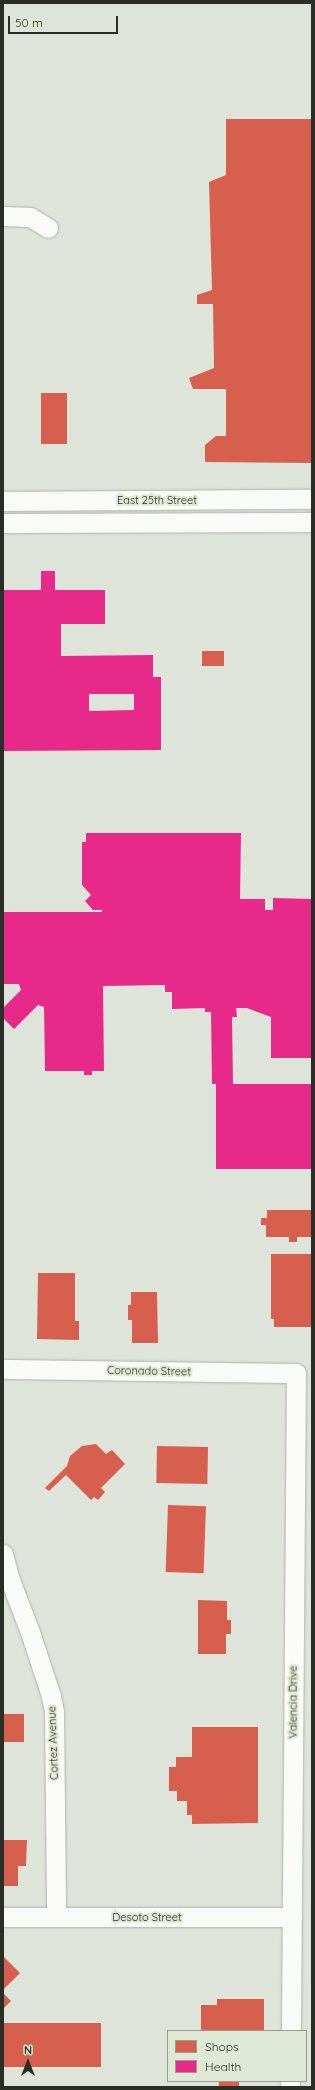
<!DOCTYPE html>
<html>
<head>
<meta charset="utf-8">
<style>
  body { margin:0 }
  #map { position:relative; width:315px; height:2090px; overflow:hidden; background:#dee4d9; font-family:Quicksand,sans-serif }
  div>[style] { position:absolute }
  .shops>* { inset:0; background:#d6604d; transform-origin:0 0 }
  .health>* { inset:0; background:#e7298a }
  .roads { filter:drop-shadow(0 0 1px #afb3aa) drop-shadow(0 0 1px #afb3aa) }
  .minor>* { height:19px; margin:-9.5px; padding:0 9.5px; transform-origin:9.5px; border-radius:9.5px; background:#fafbf9 }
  span { translate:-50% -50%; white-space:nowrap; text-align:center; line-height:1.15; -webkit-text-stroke:4px #dfe8d4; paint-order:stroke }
  .street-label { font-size:11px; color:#2a2e26 }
  .frame { position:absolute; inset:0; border:4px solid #2a2e26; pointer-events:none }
  .legend { position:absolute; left:167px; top:2030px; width:140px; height:52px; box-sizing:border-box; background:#dfe8d4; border:1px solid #979e8e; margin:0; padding:5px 7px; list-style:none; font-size:12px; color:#2a2e26 }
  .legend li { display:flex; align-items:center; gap:8px; height:20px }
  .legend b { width:20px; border:1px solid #979e8e }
  .north { position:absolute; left:8px; top:2042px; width:40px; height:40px; -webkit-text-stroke:3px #dfe8d4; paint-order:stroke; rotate:0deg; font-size:11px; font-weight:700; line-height:16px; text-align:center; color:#2a2e26 }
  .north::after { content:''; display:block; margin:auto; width:14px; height:18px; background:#2a2e26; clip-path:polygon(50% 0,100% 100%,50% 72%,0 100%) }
  .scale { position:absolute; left:8px; top:16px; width:110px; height:18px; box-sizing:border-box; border:2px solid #2a2e26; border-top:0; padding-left:5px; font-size:12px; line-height:14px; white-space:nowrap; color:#2a2e26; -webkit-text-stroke:3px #dfe8d4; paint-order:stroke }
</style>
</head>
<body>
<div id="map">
  <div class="shops">
    <i style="clip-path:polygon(226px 119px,312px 119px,312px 463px,205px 462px,205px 445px,216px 436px,226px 436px,226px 389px,193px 389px,189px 378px,214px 368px,213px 304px,197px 304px,197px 295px,212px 290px,209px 182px,226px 175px)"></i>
    <i style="left:41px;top:393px;width:26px;height:51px"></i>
    <i style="left:202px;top:651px;width:22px;height:15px"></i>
    <i style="clip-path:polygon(267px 1210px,312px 1210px,312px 1237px,297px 1237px,297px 1242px,289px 1242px,289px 1237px,266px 1237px,266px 1225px,261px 1225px,261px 1218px,267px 1218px)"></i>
    <i style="clip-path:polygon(271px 1254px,312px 1254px,312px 1327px,274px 1327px,274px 1319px,271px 1319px)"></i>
    <i style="clip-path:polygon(38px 1273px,75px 1273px,75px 1321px,79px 1321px,79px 1340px,37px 1339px)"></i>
    <i style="clip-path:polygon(131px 1292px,157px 1292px,158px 1343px,132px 1343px,132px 1320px,128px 1320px,128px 1305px,131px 1305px)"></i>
    <i style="clip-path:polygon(96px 1444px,106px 1454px,112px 1450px,125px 1464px,101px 1488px,105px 1492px,98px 1500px,94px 1497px,91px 1500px,66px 1475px,49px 1491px,45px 1488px,67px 1466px,70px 1456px,82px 1446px)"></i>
    <i style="left:157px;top:1446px;width:51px;height:37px;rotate:1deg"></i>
    <i style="left:168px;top:1505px;width:38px;height:67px;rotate:2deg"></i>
    <i style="clip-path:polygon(198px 1600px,227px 1601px,227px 1620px,231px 1620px,231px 1634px,226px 1634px,226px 1654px,198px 1654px)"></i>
    <i style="left:3px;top:1714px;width:21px;height:28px"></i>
    <i style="clip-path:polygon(192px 1727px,258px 1727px,258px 1823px,192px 1824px,192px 1815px,187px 1815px,187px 1801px,177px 1801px,177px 1791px,169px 1791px,169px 1767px,176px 1767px,176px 1757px,192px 1757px)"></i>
    <i style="clip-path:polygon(3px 1840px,27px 1840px,26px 1866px,18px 1866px,18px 1886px,3px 1886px)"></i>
    <i style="clip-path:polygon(3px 1956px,20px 1973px,3px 1990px)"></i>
    <i style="clip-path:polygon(3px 1993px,11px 2001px,3px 2009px)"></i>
    <i style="clip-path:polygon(217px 1999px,264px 1999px,264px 2031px,201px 2031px,201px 2005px,217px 2005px)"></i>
    <i style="left:3px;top:2023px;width:98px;height:44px"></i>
    <i style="left:219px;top:2081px;width:20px;height:5px"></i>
  </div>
  <div class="health">
    <i style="clip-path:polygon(evenodd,41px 571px,55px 571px,55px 590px,105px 590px,105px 624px,61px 624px,61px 656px,153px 655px,153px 677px,161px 677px,161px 750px,3px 751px,3px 590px,41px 590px,41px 571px,89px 694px,134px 694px,134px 710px,89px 711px,89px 694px)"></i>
    <i style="clip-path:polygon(86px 833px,241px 833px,240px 899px,265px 899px,265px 910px,273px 910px,273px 898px,312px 899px,312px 1058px,271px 1058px,271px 1017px,247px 1008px,236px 1008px,237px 1017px,232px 1017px,233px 1084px,312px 1084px,312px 1169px,216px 1169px,216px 1084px,212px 1084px,211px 1012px,205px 1012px,205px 1008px,172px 1009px,172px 992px,165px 992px,165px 985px,103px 986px,104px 1071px,92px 1071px,92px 1075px,84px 1075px,84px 1071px,45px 1071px,44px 1007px,38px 1005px,14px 1029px,3px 1018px,3px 1008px,21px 990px,19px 984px,3px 984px,3px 912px,102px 912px,102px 910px,93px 910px,85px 901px,91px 895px,82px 885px,82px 842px,86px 842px)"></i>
  </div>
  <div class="roads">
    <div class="minor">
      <i style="left:3px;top:216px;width:27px;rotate:2deg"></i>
      <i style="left:30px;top:217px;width:21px;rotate:31deg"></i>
      <i style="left:3px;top:501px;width:309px;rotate:-0.4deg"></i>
      <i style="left:3px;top:523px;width:309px;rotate:-0.2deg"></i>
      <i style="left:3px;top:1369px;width:293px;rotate:0.8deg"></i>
      <i style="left:296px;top:1373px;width:658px;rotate:90.44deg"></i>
      <i style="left:3px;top:1554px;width:27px;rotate:75deg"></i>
      <i style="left:10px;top:1580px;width:56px;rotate:69deg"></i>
      <i style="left:30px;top:1632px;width:67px;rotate:71.8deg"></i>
      <i style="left:51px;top:1696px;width:16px;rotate:79deg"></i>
      <i style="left:54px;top:1712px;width:205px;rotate:89.4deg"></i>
      <i style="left:3px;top:1917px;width:289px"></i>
      <i style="left:290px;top:2087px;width:6px;rotate:-90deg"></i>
    </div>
  </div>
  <div class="street-label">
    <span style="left:157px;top:500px">East 25th Street</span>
    <span style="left:149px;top:1371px;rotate:1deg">Coronado Street</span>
    <span style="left:293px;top:1702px;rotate:-90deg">Valencia Drive</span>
    <span style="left:53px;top:1743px;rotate:-92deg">Cortez Avenue</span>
    <span style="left:147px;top:1917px">Desoto Street</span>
  </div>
  <div class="frame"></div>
  <ul class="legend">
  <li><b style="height:11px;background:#d6604d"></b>Shops</li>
  <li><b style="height:11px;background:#e7298a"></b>Health</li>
  </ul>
  <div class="north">N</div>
  <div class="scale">50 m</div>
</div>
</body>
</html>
